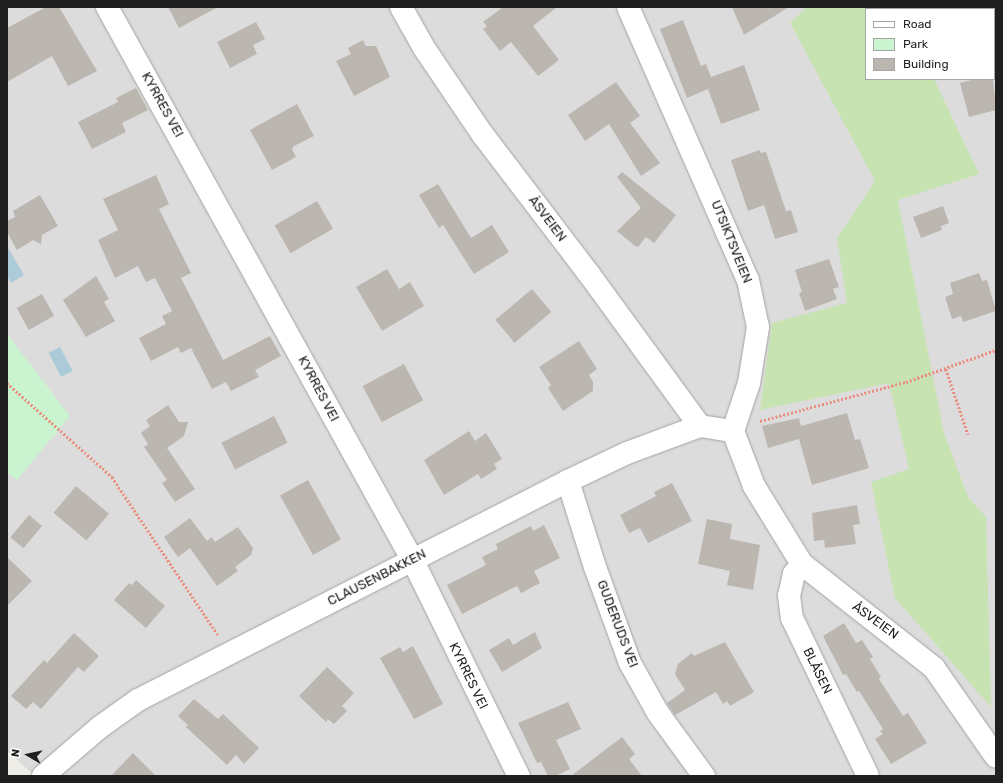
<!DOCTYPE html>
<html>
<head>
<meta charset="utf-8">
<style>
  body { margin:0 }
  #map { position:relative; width:1003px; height:783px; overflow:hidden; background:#efede7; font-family:Rubik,sans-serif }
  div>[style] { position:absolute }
  .residential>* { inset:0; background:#dddcdc }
  .grass>* { inset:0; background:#c8e3b2 }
  .park>* { inset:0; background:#c9f4cf }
  .water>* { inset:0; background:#accbd8; transform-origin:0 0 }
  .building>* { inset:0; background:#bcb6b0; transform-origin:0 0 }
  .path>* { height:2.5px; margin-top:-1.25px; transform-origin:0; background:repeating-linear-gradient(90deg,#eb8d7c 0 2px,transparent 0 4px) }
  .roads { filter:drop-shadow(0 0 1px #a3a3a3) drop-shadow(0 0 1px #a3a3a3) }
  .minor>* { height:22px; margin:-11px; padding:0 11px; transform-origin:11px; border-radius:11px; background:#fff }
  span { translate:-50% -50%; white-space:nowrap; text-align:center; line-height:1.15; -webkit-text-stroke:3px #fff; paint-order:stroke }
  .street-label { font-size:13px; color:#1f1f1f }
  .frame { position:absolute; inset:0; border:8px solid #1f1f1f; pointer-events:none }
  .legend { position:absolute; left:865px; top:8px; width:130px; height:72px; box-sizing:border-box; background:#fff; border:1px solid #a5a5a5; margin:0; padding:5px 7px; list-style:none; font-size:12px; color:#1f1f1f }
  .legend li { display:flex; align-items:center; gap:8px; height:20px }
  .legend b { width:20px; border:1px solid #a5a5a5 }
  .north { position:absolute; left:8px; top:735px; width:40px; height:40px; -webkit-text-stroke:3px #fff; paint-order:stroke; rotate:279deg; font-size:11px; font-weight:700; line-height:16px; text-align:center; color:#1f1f1f }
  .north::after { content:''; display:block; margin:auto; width:14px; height:18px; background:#1f1f1f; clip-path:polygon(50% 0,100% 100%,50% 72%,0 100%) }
</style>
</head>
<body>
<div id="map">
  <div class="residential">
    <i style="clip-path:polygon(evenodd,7px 7px,996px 7px,996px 776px,35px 776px,7px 751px,7px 7px,866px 9px,994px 9px,994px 79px,866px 79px,866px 9px)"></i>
  </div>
  <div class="grass">
    <i style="clip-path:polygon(807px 7px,901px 7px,902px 9px,866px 9px,866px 79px,934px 79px,979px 174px,898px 200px,944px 433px,968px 497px,986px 517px,991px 707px,895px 598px,871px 482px,909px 469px,889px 383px,760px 410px,772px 323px,847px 303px,837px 238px,875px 181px,790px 23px)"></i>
  </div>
  <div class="park">
    <i style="clip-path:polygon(7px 334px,70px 416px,17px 480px,7px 472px)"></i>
  </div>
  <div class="water">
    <i style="clip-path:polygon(8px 248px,24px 275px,11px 283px,7px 275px)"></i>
    <i style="left:60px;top:347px;width:27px;height:13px;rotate:62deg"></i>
  </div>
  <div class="building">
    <i style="clip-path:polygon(46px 7px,59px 7px,97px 71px,68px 86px,52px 56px,7px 82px,7px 28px)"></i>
    <i style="clip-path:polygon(168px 7px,218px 7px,179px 28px)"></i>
    <i style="clip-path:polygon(503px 7px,557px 7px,533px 26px,559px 60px,538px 76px,511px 42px,500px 51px,483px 29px,487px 26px,483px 22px)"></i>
    <i style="clip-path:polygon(732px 7px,789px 7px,744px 35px)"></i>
    <i style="clip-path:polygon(683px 20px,701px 66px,706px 64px,711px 77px,744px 65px,760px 110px,721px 124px,708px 89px,687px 98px,660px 29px)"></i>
    <i style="clip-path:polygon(256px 22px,265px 39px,253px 45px,257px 54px,230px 68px,217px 42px)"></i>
    <i style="clip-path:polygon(363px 40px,366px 46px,376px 46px,390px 77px,354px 96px,336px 61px,351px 54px,348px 48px)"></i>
    <i style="clip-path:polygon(975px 79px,993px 79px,996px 110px,969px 117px,960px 83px)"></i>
    <i style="clip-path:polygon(616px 82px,640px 116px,630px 123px,660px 163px,641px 176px,609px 124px,585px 141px,568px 115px)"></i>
    <i style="clip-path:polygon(136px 88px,148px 110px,122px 123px,126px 132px,92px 149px,78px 122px,118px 102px,116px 98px)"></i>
    <i style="clip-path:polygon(297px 104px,314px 136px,294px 146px,292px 149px,296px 157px,272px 170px,250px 130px)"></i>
    <i style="clip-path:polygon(760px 150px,761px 153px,766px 152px,786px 211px,791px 210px,798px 232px,775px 239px,764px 205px,748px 211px,731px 160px)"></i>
    <i style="clip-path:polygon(622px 172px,676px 215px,654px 243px,646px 237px,638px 247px,635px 246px,617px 231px,641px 208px,617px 177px)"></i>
    <i style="clip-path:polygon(156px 175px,169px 204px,159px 209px,191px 273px,181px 278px,223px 360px,270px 336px,281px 356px,255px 370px,259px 377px,231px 391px,226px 382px,212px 389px,191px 348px,181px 353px,178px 347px,151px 361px,139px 338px,166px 324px,162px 316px,172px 311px,155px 278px,146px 282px,138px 266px,115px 278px,98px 240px,118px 230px,103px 199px)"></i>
    <i style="clip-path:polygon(438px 184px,471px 238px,492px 225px,509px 252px,474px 274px,443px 225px,439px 228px,419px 195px)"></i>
    <i style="clip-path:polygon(40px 195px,58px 226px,42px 235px,41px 244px,33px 240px,17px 250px,7px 232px,7px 221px,15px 217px,13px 211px)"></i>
    <i style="left:317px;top:201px;width:32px;height:49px;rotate:60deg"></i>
    <i style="clip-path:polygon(943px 206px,949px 223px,941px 226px,942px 230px,921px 238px,913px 217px)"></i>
    <i style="clip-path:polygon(829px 259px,839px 287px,833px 289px,837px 299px,805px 311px,799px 293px,802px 292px,795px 270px)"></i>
    <i style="clip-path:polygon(387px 269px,399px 289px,410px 282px,424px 306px,382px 331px,356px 287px)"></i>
    <i style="clip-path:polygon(979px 273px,982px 281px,987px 280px,996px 311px,963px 322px,961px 316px,952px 319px,945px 297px,953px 294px,950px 283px)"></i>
    <i style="clip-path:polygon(96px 276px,109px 299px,104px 302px,115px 321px,86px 337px,63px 300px)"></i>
    <i style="left:532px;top:289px;width:30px;height:48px;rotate:50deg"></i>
    <i style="left:42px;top:294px;width:25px;height:29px;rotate:61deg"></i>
    <i style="clip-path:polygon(579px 341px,597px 369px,589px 375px,593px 382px,593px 391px,563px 411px,548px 388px,551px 385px,539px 367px)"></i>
    <i style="left:404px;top:364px;width:41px;height:47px;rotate:62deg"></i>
    <i style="clip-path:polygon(168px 405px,179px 422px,188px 422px,184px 436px,167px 448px,195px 489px,175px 502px,162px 483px,167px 480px,144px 447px,148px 444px,141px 433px,150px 426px,146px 420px)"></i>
    <i style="clip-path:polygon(847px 413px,855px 440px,860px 439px,869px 468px,812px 485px,799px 439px,768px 448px,762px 426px,799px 418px,801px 426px)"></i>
    <i style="left:274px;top:416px;width:30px;height:59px;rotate:63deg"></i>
    <i style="clip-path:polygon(469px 431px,475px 441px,486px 433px,502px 459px,494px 464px,497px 469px,481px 479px,478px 474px,444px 495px,424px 460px)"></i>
    <i style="left:308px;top:480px;width:68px;height:32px;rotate:61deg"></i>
    <i style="clip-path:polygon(672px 483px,692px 521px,648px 543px,640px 528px,629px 533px,620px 515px,656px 496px,654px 492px)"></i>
    <i style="left:76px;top:486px;width:43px;height:35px;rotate:40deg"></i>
    <i style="clip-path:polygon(857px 505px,860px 524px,853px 525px,856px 544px,825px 548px,824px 540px,814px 541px,812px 513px)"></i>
    <i style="left:29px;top:515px;width:17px;height:29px;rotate:40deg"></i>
    <i style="clip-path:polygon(190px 518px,207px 541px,212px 537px,215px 542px,238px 527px,253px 548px,251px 555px,235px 567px,238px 571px,217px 586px,190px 548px,178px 557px,164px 537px)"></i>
    <i style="clip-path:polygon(707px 519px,732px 524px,730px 539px,760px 545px,753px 590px,727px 585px,730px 571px,698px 564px)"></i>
    <i style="clip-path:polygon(544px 525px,560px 558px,534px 571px,540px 583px,521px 593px,517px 586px,462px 614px,447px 585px,486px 565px,482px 557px,498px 549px,496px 544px,531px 526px,533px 531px)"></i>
    <i style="clip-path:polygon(7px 557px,32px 581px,7px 606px)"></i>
    <i style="clip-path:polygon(136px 580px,165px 606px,146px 628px,114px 600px,129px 583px,132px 585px)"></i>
    <i style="clip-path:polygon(844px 623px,856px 643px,862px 640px,873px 657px,870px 659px,881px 677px,879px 679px,903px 716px,908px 713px,927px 743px,891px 764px,875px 739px,883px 734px,880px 731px,883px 729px,859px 691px,857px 692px,846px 674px,843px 675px,823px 636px)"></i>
    <i style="clip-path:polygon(535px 632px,542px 648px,502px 672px,489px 650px,509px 638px,513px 645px)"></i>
    <i style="clip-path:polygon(74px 633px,99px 656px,84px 672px,78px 667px,41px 709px,33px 702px,26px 709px,11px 696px,44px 660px,47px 663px)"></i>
    <i style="clip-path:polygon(725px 642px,754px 692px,730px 706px,727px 701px,723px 704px,716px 692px,675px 715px,667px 703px,685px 690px,675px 674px,678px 664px,692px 653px,694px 656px)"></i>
    <i style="clip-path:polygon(413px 646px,443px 704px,414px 719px,380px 658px,400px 647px,403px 652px)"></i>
    <i style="clip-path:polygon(327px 667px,354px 693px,342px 706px,347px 711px,334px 724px,328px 719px,326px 722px,299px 696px)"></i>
    <i style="clip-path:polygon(194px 699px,218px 719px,223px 714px,259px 748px,244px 764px,236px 755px,227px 765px,186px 727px,188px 725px,178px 716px)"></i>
    <i style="clip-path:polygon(568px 702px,581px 729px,556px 740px,570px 769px,555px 776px,548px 776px,541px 762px,537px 763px,518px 723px)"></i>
    <i style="clip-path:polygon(622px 737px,635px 754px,629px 759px,642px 776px,571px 776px)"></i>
    <i style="clip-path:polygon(133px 753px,156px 776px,111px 776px)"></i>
  </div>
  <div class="path">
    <i style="left:946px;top:369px;width:69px;rotate:71.3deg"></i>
    <i style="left:7px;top:383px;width:141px;rotate:41.8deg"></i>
    <i style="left:112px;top:477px;width:190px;rotate:56.1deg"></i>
    <i style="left:760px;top:421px;width:151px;rotate:-15deg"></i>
    <i style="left:906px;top:382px;width:96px;rotate:-19.6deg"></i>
  </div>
  <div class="roads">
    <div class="minor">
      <i style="left:107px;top:7px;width:631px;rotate:61.08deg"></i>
      <i style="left:412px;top:559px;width:242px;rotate:63.8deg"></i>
      <i style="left:401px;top:7px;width:47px;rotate:60.7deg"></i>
      <i style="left:424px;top:48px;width:105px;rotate:55.9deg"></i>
      <i style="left:483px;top:135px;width:175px;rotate:52.7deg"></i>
      <i style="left:589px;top:274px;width:188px;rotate:53.9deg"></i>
      <i style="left:628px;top:7px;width:298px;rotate:66.3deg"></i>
      <i style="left:748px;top:280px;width:48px;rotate:78deg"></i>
      <i style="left:758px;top:327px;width:57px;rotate:99.1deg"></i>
      <i style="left:749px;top:383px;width:51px;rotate:108.4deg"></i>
      <i style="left:733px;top:431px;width:59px;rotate:69.1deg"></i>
      <i style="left:754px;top:486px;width:92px;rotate:58.4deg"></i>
      <i style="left:802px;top:564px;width:168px;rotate:38.2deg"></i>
      <i style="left:934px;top:668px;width:108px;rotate:55.1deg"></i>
      <i style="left:568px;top:481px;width:90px;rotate:72.6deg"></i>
      <i style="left:595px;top:567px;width:102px;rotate:70deg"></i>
      <i style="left:630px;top:663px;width:57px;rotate:60.8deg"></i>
      <i style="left:658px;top:713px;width:78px;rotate:53.9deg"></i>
      <i style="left:802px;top:564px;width:13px;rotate:129deg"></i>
      <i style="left:794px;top:574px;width:22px;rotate:103deg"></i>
      <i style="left:789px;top:595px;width:23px;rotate:83deg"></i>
      <i style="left:792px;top:618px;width:175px;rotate:64.3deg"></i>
      <i style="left:43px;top:776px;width:75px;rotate:-40.7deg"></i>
      <i style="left:100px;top:727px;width:47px;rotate:-35.4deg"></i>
      <i style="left:138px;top:700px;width:483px;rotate:-27deg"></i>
      <i style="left:568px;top:481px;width:65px;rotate:-25.4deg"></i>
      <i style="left:627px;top:453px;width:78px;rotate:-20.3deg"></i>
      <i style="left:700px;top:426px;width:33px;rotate:9deg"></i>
    </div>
  </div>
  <div class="street-label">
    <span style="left:162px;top:105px;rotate:61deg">KYRRES VEI</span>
    <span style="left:547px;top:219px;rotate:53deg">ÅSVEIEN</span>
    <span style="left:731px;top:242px;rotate:68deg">UTSIKTSVEIEN</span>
    <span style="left:318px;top:389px;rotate:62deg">KYRRES VEI</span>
    <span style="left:377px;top:578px;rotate:-27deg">CLAUSENBAKKEN</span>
    <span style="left:875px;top:621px;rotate:36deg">ÅSVEIEN</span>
    <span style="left:617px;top:624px;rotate:69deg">GUDERUDS VEI</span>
    <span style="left:817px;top:671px;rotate:64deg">BLÅSEN</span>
    <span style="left:468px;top:676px;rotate:64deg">KYRRES VEI</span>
  </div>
  <div class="frame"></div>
  <ul class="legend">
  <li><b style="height:5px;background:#fff"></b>Road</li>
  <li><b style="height:11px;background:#c9f4cf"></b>Park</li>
  <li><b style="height:11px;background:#bcb6b0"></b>Building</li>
  </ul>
  <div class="north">N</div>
</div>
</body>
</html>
